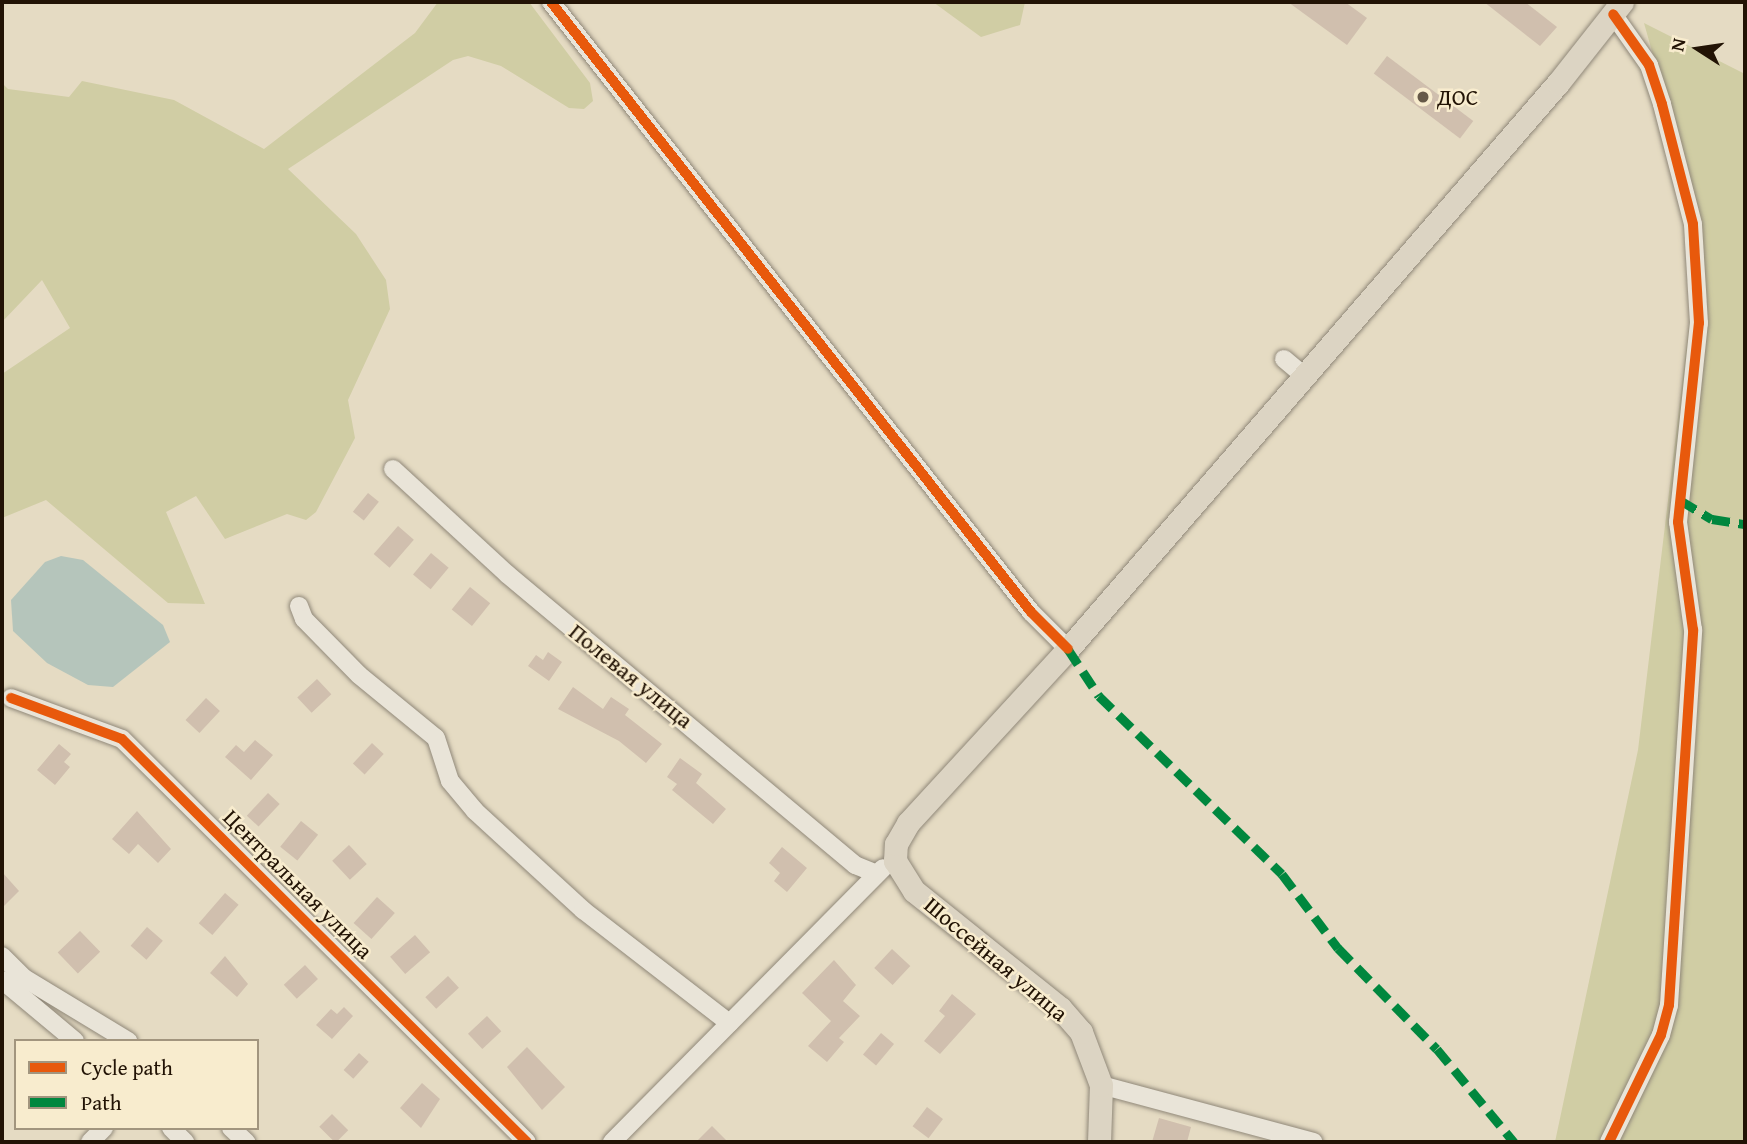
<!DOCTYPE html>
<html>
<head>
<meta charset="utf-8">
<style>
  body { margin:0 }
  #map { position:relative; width:1747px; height:1144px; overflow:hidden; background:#e5dbc3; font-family:"Gentium Book Plus",serif }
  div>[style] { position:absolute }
  .green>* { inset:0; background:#d0cda4 }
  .water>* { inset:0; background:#b5c5bb }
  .building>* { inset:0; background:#d0bfae; transform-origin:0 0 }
  .roads { filter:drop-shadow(0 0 2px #908879) drop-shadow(0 0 2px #908879) }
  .minor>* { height:18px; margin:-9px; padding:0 9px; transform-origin:9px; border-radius:9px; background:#e9e4d8 }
  .major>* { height:23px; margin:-11.5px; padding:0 11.5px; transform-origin:11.5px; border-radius:11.5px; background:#dcd4c3 }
  .quiet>* { height:9px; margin-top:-4.5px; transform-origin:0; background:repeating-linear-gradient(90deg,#00873e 0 18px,transparent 0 27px) }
  .cycleway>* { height:10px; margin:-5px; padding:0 5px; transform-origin:5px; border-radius:5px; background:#e8590c }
  .dots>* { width:19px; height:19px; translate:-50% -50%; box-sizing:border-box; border:4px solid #f8ecce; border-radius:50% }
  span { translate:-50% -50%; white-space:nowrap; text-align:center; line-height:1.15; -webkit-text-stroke:5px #f8ecce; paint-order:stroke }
  .poi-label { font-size:23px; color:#221305 }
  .left { translate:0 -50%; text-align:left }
  .street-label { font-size:23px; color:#221305 }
  .frame { position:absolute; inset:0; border:4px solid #221305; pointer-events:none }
  .legend { position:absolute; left:14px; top:1039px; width:245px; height:91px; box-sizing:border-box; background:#f8ecce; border:2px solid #a2957e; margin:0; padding:9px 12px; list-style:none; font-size:21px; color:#221305 }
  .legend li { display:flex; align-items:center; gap:14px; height:35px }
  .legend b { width:35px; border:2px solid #a2957e }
  .north { position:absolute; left:1663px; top:14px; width:70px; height:70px; -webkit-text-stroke:5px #f8ecce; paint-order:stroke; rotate:282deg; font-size:19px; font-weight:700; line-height:28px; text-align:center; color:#221305 }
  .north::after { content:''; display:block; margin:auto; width:24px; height:32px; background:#221305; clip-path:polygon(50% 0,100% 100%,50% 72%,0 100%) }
</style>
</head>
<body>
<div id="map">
  <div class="green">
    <i style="clip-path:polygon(438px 2px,529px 2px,590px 83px,593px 101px,584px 109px,569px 108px,501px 66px,468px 56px,453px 60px,288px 169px,356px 234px,386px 280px,390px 309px,348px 400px,355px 438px,316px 512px,306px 520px,287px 514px,225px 539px,196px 496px,166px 512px,205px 604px,168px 603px,46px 500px,2px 518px,2px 374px,70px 328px,42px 280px,2px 322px,2px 83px,8px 89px,69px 97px,82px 81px,174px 100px,264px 149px,415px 33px)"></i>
    <i style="clip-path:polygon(933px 2px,1025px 2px,1020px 25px,981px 37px)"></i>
    <i style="clip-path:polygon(1644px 23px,1745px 74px,1745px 1142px,1555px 1142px,1638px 750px,1701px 226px)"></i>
  </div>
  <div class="water">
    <i style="clip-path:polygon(61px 556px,83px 560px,163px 625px,170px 642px,113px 687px,88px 685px,47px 663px,13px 631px,11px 600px,45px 562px)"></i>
  </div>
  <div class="building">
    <i style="clip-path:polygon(1288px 2px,1345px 2px,1367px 18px,1347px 45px)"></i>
    <i style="clip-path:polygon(1484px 2px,1525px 2px,1557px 27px,1540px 46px)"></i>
    <i style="left:1387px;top:56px;width:108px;height:22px;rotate:37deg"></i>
    <i style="left:368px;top:493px;width:14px;height:24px;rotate:39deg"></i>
    <i style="left:398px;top:526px;width:21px;height:37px;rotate:41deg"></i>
    <i style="left:431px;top:553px;width:23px;height:28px;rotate:40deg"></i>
    <i style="left:470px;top:587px;width:26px;height:29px;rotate:39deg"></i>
    <i style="clip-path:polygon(548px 652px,562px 662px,549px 681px,528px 666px,536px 655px,543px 660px)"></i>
    <i style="left:317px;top:679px;width:21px;height:27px;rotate:47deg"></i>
    <i style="clip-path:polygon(573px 687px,603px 709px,611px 697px,629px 709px,625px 715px,662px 744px,646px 763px,619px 741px,558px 709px)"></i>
    <i style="left:206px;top:698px;width:19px;height:30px;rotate:43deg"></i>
    <i style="clip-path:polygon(255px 740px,273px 755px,251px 780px,225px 757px,236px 745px,244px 752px)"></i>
    <i style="left:372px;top:743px;width:16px;height:28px;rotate:43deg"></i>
    <i style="clip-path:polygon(59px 744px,71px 754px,64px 762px,70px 767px,55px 785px,37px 770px)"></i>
    <i style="clip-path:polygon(680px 758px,702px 774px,696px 783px,726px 809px,713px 824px,672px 790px,677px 784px,667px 777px)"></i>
    <i style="left:268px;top:793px;width:16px;height:31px;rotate:43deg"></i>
    <i style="clip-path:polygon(137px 811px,171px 849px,158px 863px,138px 844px,129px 854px,112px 839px)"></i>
    <i style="left:301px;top:821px;width:22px;height:33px;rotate:39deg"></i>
    <i style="left:349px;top:845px;width:26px;height:23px;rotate:47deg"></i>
    <i style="clip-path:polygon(782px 847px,807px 868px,787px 892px,774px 881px,780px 873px,769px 863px)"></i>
    <i style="clip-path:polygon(2px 872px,19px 891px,2px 908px)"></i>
    <i style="left:225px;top:893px;width:18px;height:40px;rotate:41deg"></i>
    <i style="left:377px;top:897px;width:24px;height:35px;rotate:42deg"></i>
    <i style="left:147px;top:927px;width:21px;height:25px;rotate:41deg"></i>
    <i style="left:80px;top:931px;width:29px;height:31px;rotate:46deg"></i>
    <i style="left:415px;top:935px;width:23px;height:33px;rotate:49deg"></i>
    <i style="left:892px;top:949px;width:25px;height:26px;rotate:43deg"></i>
    <i style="clip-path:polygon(225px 956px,248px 984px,237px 997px,210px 973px)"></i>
    <i style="clip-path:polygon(834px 960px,856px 985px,843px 1001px,860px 1016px,839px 1038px,844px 1042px,827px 1062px,808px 1046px,831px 1021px,802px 993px)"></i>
    <i style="left:305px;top:965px;width:19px;height:29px;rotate:47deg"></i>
    <i style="left:448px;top:976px;width:16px;height:31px;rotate:47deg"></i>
    <i style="clip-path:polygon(952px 994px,976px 1014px,940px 1054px,924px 1041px,945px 1016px,939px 1011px)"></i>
    <i style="clip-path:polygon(344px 1007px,353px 1016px,332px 1039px,316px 1025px,331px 1009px,337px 1014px)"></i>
    <i style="left:487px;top:1016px;width:21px;height:26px;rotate:47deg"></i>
    <i style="left:881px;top:1033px;width:17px;height:28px;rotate:40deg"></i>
    <i style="clip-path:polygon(527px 1047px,565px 1087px,542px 1110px,507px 1067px)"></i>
    <i style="left:359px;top:1053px;width:13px;height:23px;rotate:42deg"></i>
    <i style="clip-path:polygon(422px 1083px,440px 1099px,421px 1128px,400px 1108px)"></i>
    <i style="left:927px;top:1107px;width:20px;height:24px;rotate:37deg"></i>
    <i style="left:332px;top:1114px;width:23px;height:18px;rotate:45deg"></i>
    <i style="clip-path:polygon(1159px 1118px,1191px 1127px,1187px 1142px,1152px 1142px)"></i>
    <i style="clip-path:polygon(712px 1126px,728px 1142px,696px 1142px)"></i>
  </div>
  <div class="roads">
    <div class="minor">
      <i style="left:551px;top:2px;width:776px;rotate:51.8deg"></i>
      <i style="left:1031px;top:612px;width:52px;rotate:45deg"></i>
      <i style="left:1284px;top:359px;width:25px;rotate:40deg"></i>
      <i style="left:393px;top:469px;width:155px;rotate:42.6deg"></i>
      <i style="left:507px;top:574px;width:454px;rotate:39.9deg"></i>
      <i style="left:855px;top:865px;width:22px;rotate:22deg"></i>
      <i style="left:299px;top:606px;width:14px;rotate:69deg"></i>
      <i style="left:304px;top:619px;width:78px;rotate:45.5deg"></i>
      <i style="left:359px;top:675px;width:99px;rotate:39.3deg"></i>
      <i style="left:436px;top:738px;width:45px;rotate:72deg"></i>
      <i style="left:450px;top:781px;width:39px;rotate:50deg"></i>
      <i style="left:475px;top:811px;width:147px;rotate:42.5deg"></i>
      <i style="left:583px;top:910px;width:185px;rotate:37.7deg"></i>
      <i style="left:11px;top:698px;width:118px;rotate:20.3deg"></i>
      <i style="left:122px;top:739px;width:571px;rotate:44.86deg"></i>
      <i style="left:2px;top:956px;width:31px;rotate:45deg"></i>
      <i style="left:24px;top:978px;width:122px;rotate:31.2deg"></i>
      <i style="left:2px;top:980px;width:95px;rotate:39.9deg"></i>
      <i style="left:1101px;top:1085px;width:220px;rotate:15deg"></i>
      <i style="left:171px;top:1128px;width:20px;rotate:45deg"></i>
      <i style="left:231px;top:1128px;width:21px;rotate:43deg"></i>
      <i style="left:90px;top:1142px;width:20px;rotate:-45deg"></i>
      <i style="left:612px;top:1142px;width:385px;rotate:-45.3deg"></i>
      <i style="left:1609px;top:1142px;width:119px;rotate:-64.1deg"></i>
      <i style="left:1661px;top:1035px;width:31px;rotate:-75deg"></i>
      <i style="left:1669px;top:1005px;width:376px;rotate:-86.3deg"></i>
      <i style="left:1693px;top:630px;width:109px;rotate:-97.9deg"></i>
      <i style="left:1678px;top:522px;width:200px;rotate:-84deg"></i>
      <i style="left:1699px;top:323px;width:99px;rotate:-93.5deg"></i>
      <i style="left:1693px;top:224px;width:124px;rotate:-104.5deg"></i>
      <i style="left:1662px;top:104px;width:41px;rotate:-108.4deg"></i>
      <i style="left:1649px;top:65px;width:62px;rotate:-125.2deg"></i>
    </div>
    <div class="major">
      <i style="left:1099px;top:1142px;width:57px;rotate:-88deg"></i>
      <i style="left:1101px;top:1085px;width:57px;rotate:-110.7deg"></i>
      <i style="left:1081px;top:1032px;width:32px;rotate:-131deg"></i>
      <i style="left:1060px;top:1008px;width:187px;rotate:-141.3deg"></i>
      <i style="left:914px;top:891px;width:36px;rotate:-122deg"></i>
      <i style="left:895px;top:861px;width:17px;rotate:-87deg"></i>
      <i style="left:896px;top:844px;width:24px;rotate:-60deg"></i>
      <i style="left:908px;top:823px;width:236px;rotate:-47.4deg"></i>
      <i style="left:1068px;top:649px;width:749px;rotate:-49.12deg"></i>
      <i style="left:1558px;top:83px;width:103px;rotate:-51.7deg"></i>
    </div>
  </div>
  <div class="quiet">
    <i style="left:1680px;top:500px;width:37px;rotate:31deg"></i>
    <i style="left:1712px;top:519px;width:33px;rotate:9deg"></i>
    <i style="left:1068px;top:649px;width:56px;rotate:56.6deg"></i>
    <i style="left:1099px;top:696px;width:255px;rotate:44.2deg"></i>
    <i style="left:1282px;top:874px;width:93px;rotate:52.9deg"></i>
    <i style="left:1338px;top:948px;width:141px;rotate:45.6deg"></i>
    <i style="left:1437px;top:1049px;width:121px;rotate:50.4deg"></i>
  </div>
  <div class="cycleway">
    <i style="left:551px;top:2px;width:776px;rotate:51.8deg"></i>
    <i style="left:1031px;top:612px;width:52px;rotate:45deg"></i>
    <i style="left:11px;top:698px;width:118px;rotate:20.3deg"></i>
    <i style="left:122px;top:739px;width:571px;rotate:44.86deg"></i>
    <i style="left:1609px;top:1142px;width:119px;rotate:-64.1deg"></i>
    <i style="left:1661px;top:1035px;width:31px;rotate:-75deg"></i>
    <i style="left:1669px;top:1005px;width:376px;rotate:-86.3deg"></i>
    <i style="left:1693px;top:630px;width:109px;rotate:-97.9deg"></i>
    <i style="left:1678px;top:522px;width:200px;rotate:-84deg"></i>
    <i style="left:1699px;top:323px;width:99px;rotate:-93.5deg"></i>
    <i style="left:1693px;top:224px;width:124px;rotate:-104.5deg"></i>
    <i style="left:1662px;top:104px;width:41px;rotate:-108.4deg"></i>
    <i style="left:1649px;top:65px;width:62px;rotate:-125.2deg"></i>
  </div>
  <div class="dots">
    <i style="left:1423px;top:97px;background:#665948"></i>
  </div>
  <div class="poi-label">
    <span class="left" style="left:1437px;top:97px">ДОС</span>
  </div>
  <div class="street-label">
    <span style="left:631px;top:676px;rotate:39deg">Полевая улица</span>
    <span style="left:298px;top:884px;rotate:45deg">Центральная улица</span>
    <span style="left:996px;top:959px;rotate:40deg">Шоссейная улица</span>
  </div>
  <div class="frame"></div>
  <ul class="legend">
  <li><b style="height:9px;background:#e8590c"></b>Cycle path</li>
  <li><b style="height:9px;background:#00873e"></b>Path</li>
  </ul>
  <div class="north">N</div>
</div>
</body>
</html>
